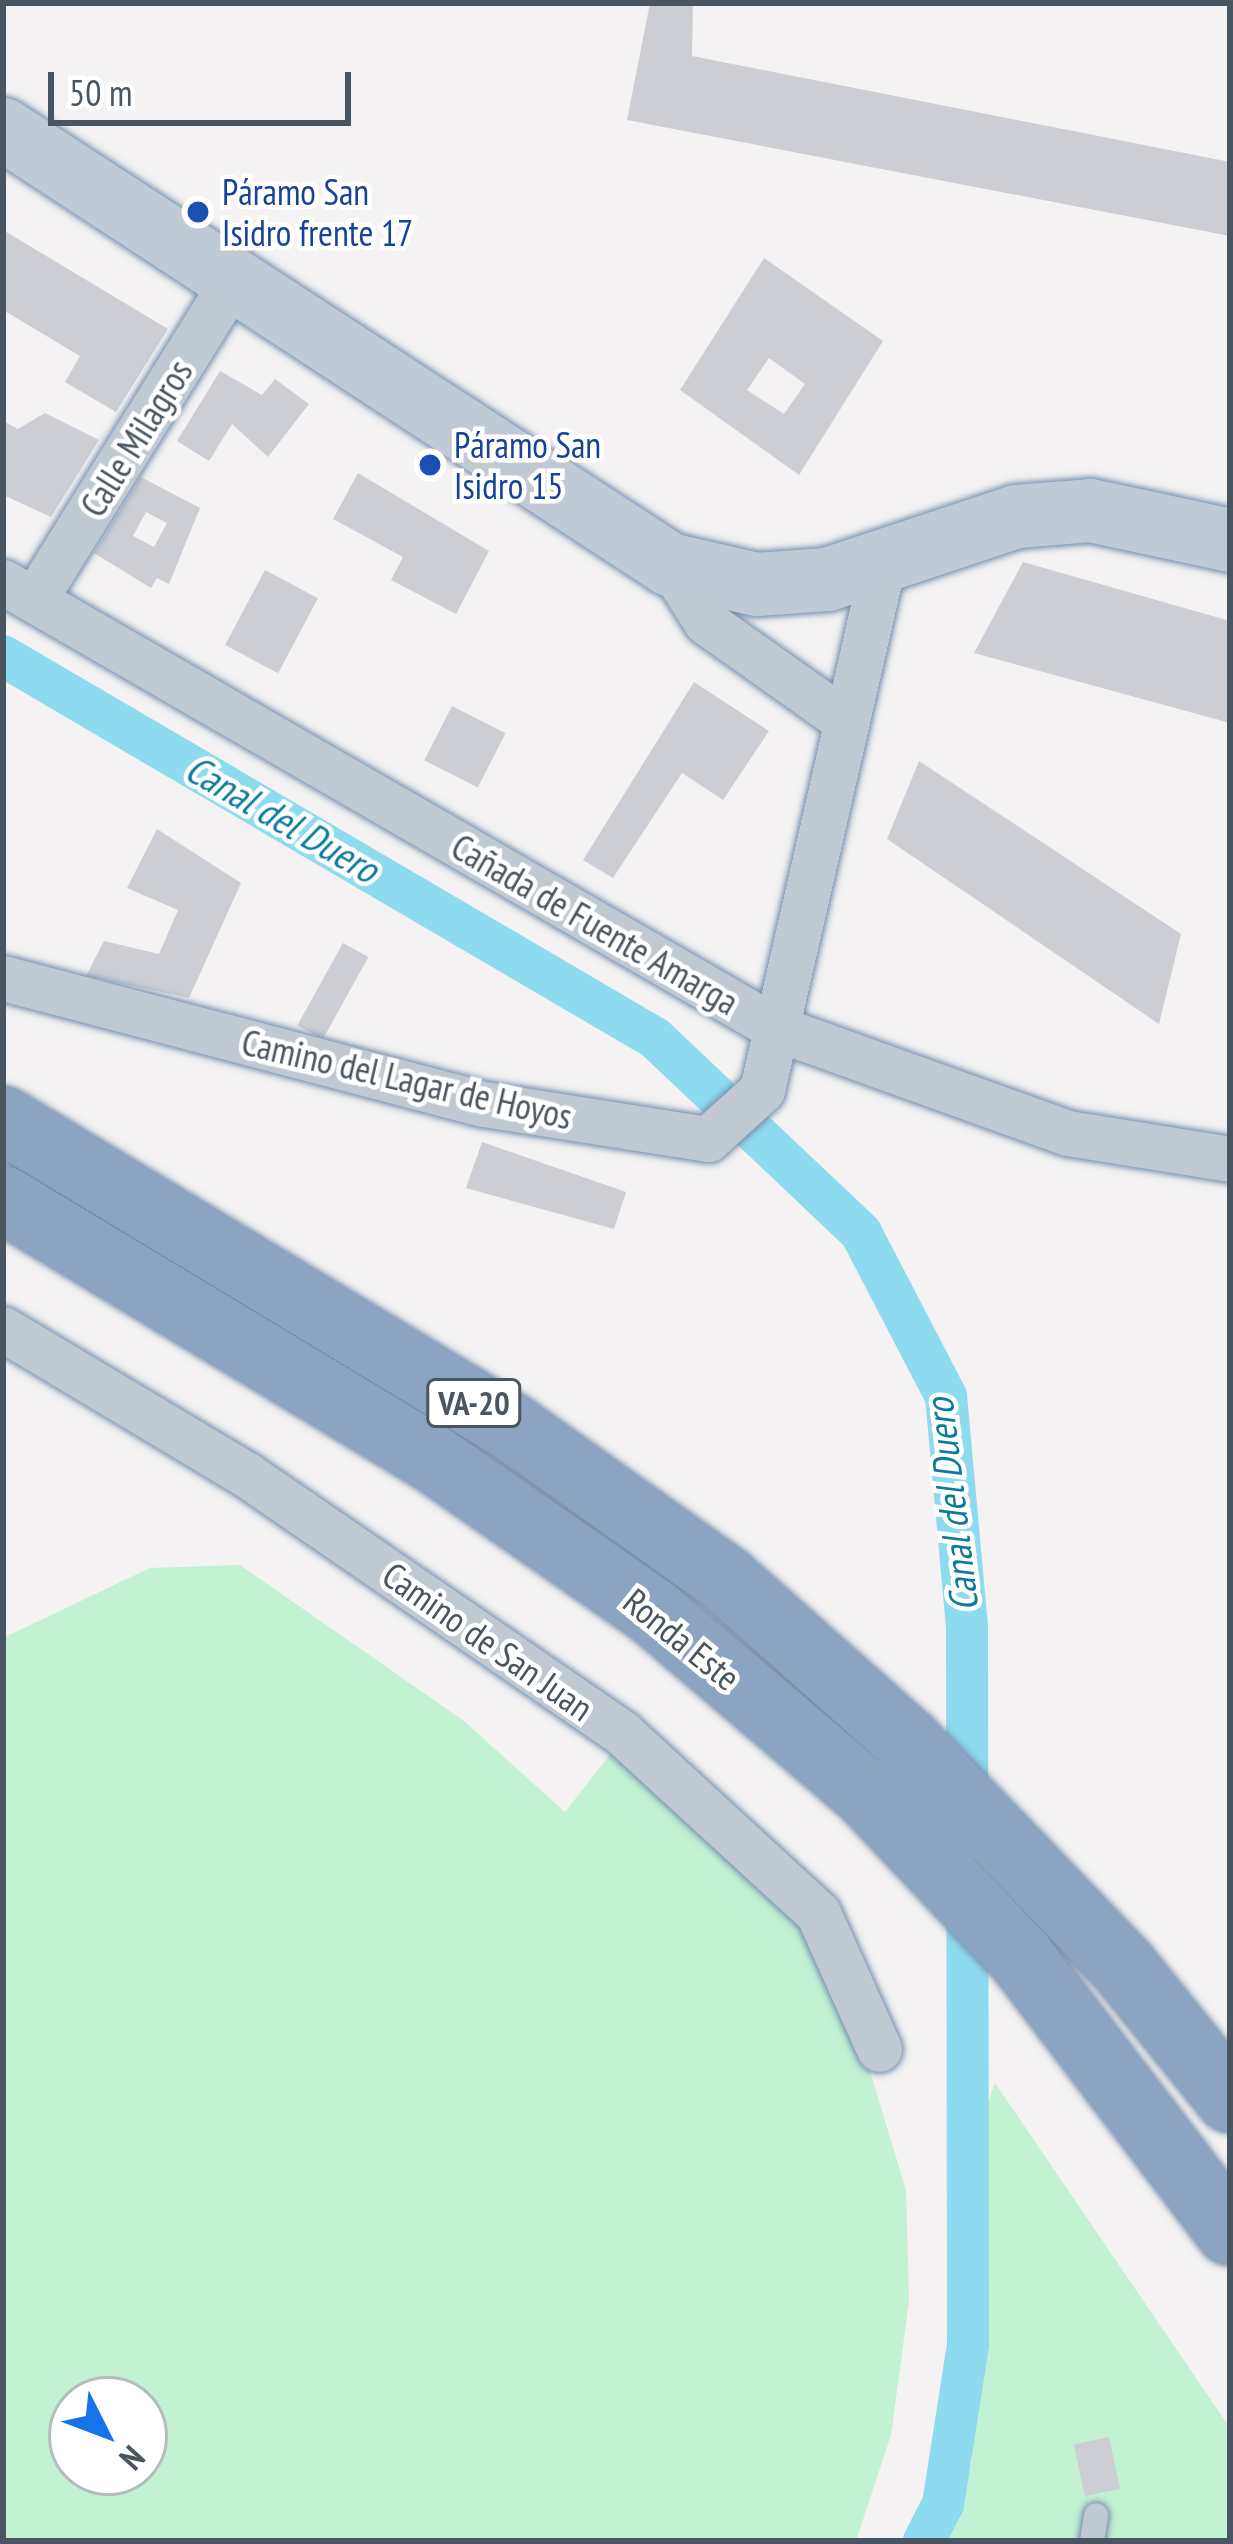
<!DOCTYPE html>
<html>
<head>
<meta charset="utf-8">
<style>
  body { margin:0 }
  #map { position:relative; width:1233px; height:2544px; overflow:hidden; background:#f4f2f2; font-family:"PT Sans Narrow",sans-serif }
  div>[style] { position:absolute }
  .green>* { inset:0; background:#c2f1d4 }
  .canal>* { height:42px; margin:-21px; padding:0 21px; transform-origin:21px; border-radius:21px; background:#8edaee }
  .building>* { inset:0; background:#ccced4; transform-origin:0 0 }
  .roads { filter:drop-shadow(0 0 3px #758fad) drop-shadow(0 0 3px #758fad) }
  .lane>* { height:24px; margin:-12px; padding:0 12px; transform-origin:12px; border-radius:12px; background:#c0c9d1 }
  .street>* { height:45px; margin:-22.5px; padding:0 22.5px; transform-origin:22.5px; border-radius:22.5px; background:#c0c9d1 }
  .secondary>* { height:63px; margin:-31.5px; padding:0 31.5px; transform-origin:31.5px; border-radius:31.5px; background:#c0cad5 }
  .highway>* { height:66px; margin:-33px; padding:0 33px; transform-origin:33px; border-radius:33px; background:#8aa4c1 }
  .dots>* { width:33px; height:33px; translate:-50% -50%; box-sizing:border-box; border:6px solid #fff; border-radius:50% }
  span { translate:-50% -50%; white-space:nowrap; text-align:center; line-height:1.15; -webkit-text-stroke:9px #fff; paint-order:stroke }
  .shield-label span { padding:3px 9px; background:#fff; border:3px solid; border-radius:9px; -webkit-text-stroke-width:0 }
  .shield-label { font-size:33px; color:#495560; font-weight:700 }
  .transit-label { font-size:36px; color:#164399 }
  .left { translate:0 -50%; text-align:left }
  .street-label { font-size:36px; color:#495560 }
  .water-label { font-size:39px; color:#0b7b9a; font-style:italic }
  .frame { position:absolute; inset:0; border:6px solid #495560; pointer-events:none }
  .north { position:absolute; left:48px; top:2376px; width:120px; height:120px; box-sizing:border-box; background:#fff; border:3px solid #b6bbbf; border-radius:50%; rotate:132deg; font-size:33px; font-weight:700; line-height:48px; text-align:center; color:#495560 }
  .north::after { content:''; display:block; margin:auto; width:42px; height:54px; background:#1872e9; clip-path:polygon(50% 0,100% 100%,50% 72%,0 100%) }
  .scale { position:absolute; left:48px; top:72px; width:303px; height:54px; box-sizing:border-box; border:6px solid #495560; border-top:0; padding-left:15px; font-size:36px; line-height:42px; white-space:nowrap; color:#495560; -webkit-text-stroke:9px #fff; paint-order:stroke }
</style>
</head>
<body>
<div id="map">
  <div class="green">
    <i style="clip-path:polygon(evenodd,240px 1565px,464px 1721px,565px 1812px,612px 1752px,808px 1932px,869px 2068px,906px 2190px,909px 2301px,891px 2435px,856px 2541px,3px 2541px,3px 1638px,150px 1568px,240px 1565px,72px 2400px,144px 2400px,144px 2472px,72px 2472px,72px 2400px)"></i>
    <i style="clip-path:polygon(995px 2083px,1230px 2428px,1230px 2541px,948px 2541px,972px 2462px,975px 2139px)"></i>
  </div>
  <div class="canal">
    <i style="left:3px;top:656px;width:756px;rotate:30.37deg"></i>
    <i style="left:655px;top:1038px;width:284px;rotate:43.4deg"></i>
    <i style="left:861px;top:1233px;width:184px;rotate:62.5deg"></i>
    <i style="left:946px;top:1396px;width:233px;rotate:84.8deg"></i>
    <i style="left:967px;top:1628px;width:717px;rotate:89.92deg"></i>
    <i style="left:968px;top:2345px;width:161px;rotate:98.9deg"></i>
    <i style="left:943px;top:2504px;width:42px;rotate:117.2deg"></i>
  </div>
  <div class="building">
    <i style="clip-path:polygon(650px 3px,693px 3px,692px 56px,1230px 162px,1230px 236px,627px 120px)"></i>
    <i style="clip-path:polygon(3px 230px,168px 329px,116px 412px,65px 382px,80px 356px,3px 310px)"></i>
    <i style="clip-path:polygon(evenodd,764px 258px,883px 341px,799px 475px,680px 390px,764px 258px,769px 358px,805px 384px,784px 414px,747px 390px,769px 358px)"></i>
    <i style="clip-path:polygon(220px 371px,262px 395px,275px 379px,309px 404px,268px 457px,232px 424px,209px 461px,177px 441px)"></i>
    <i style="clip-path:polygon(45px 413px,99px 440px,51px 517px,3px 495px,3px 421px,18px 429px)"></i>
    <i style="clip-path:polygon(358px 473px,489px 551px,456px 614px,391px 580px,403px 557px,333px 519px)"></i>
    <i style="clip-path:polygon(evenodd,141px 477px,200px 508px,169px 584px,157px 578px,151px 588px,94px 553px,141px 477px,146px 512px,167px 523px,154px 547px,133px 536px,146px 512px)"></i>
    <i style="clip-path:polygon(1023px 562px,1230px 621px,1230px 723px,974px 653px)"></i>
    <i style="left:265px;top:570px;width:60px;height:85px;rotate:28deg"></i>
    <i style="clip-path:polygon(694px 682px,769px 731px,723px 800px,682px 773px,613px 878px,583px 860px)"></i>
    <i style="left:452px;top:706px;width:60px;height:61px;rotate:27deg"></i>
    <i style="clip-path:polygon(919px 761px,1181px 934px,1159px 1024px,887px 839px)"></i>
    <i style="clip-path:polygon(157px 829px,241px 883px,189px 998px,86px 976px,104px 941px,159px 954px,178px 910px,127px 888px)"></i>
    <i style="left:343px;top:943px;width:29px;height:94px;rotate:29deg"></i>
    <i style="clip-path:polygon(482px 1142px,626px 1192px,614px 1229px,466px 1188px)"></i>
    <i style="left:1109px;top:2437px;width:53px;height:36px;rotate:78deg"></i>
  </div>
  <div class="roads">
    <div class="lane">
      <i style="left:1092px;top:2541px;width:26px;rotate:-81deg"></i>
    </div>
    <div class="street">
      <i style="left:669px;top:564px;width:69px;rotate:57.5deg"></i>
      <i style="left:706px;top:622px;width:168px;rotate:35.3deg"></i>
      <i style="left:3px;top:582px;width:892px;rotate:29.98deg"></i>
      <i style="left:776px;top:1028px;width:310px;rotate:19.8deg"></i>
      <i style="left:1068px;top:1133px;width:164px;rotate:9.1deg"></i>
      <i style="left:34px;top:600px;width:383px;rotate:-58.1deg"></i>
      <i style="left:3px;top:978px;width:497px;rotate:14.7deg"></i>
      <i style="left:484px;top:1104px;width:227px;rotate:8.9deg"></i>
      <i style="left:708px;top:1139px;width:73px;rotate:-42.2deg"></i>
      <i style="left:762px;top:1090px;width:540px;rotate:-77.05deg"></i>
      <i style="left:3px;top:1329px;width:284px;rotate:30.9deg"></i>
      <i style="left:247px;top:1475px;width:455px;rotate:34.5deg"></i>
      <i style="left:622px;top:1733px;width:266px;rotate:42.6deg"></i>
      <i style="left:818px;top:1913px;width:149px;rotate:65.8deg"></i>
    </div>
    <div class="secondary">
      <i style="left:3px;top:129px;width:795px;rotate:33.15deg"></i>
      <i style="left:669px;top:564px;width:89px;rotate:12.9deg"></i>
      <i style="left:756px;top:584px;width:71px;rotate:-4deg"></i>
      <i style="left:827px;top:579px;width:199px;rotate:-18.4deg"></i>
      <i style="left:1016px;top:516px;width:74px;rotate:-4.6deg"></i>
      <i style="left:1090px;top:510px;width:143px;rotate:12.1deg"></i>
    </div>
    <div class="highway">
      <i style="left:3px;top:1120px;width:594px;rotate:31.15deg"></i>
      <i style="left:511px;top:1427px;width:264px;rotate:35.4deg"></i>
      <i style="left:726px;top:1580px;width:242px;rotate:41.7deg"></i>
      <i style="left:907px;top:1741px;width:310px;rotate:46.2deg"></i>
      <i style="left:1122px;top:1965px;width:172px;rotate:51.1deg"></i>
      <i style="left:3px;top:1199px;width:503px;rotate:31.1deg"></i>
      <i style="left:434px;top:1459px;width:268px;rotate:34.8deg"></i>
      <i style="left:654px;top:1612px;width:280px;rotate:40.5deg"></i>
      <i style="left:867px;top:1794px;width:224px;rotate:46.6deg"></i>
      <i style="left:1021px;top:1957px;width:345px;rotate:52.7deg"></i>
    </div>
  </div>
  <div class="dots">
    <i style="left:198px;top:212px;background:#1a4fb4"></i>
    <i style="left:430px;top:465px;background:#1a4fb4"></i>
  </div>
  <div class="shield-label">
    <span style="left:474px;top:1403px">VA-20</span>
  </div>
  <div class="transit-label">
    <span class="left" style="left:222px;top:212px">Páramo San<br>Isidro frente 17</span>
    <span class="left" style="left:454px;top:465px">Páramo San<br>Isidro 15</span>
  </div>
  <div class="street-label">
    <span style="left:136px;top:438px;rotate:-58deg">Calle Milagros</span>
    <span style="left:595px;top:924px;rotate:30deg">Cañada de Fuente Amarga</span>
    <span style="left:407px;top:1079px;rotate:13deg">Camino del Lagar de Hoyos</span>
    <span style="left:682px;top:1639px;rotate:39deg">Ronda Este</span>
    <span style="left:488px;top:1641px;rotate:35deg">Camino de San Juan</span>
  </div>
  <div class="water-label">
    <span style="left:282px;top:819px;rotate:30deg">Canal del Duero</span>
    <span style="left:952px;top:1505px;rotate:-97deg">Canal del Duero</span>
  </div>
  <div class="frame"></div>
  <div class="north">N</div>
  <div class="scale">50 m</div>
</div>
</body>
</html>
